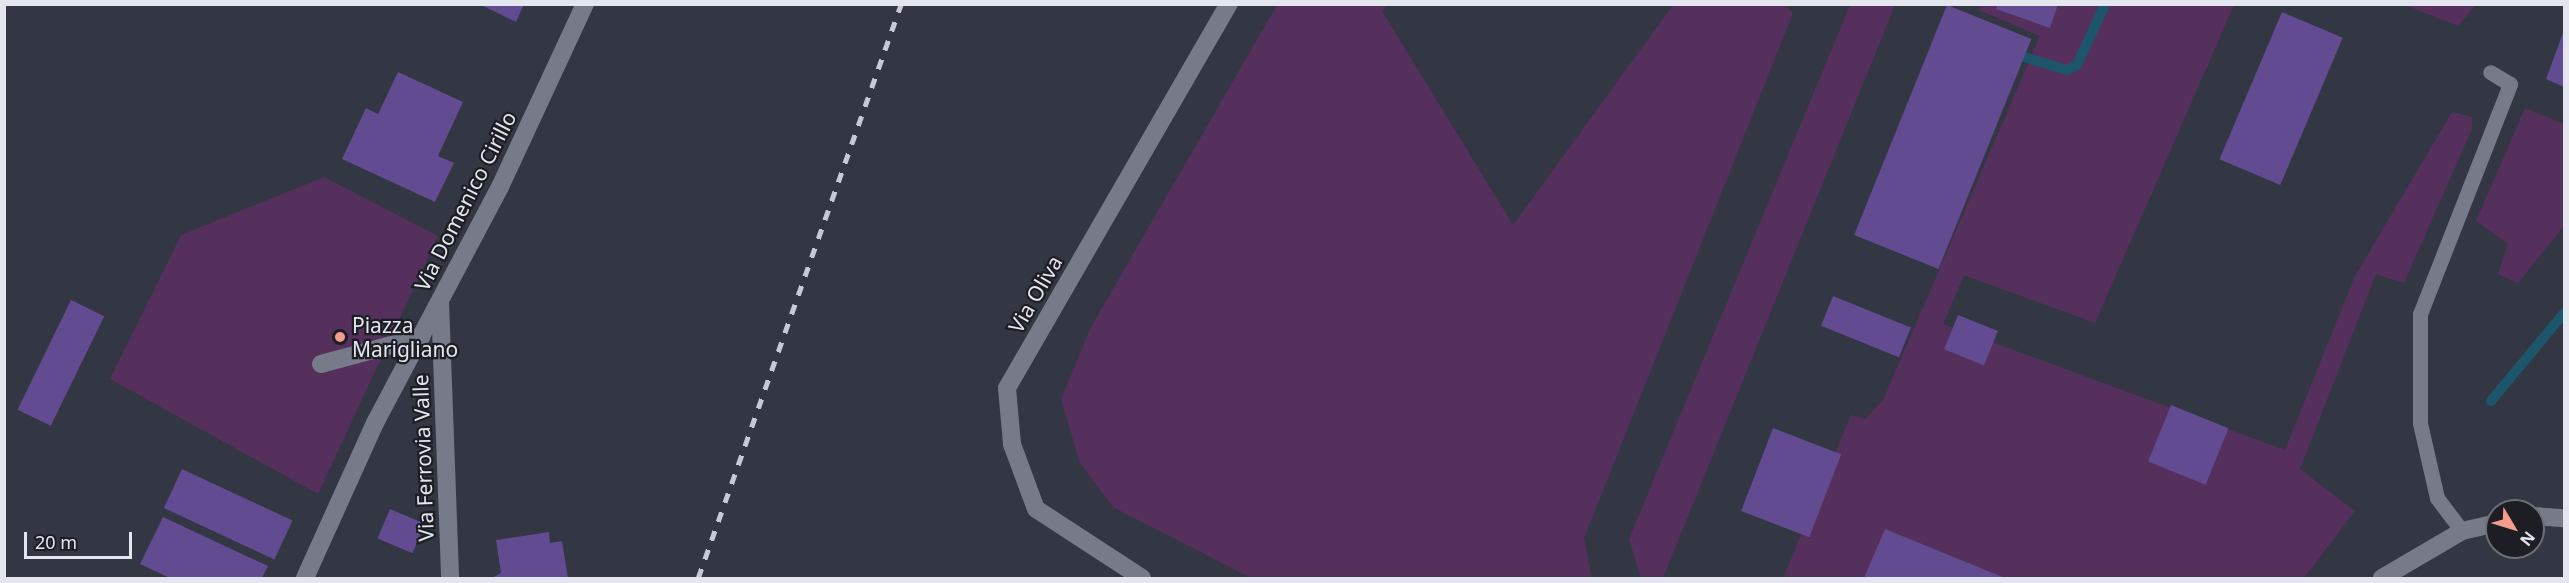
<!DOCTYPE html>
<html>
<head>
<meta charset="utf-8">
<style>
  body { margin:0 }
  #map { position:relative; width:2569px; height:583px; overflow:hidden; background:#333643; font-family:"Noto Sans",sans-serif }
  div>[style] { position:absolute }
  .green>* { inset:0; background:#56305d }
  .stream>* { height:10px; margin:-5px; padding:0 5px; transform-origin:5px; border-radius:5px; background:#1d556a }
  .building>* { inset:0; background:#624b91; transform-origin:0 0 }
  .lane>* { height:15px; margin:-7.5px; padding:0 7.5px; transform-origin:7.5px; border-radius:7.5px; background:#767a89 }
  .street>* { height:18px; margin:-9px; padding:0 9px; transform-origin:9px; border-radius:9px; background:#767a89 }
  .secondary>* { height:18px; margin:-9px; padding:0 9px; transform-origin:9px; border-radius:9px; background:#767a89 }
  .rail>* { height:4.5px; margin-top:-2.25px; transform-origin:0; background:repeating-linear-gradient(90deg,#c7c9d3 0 10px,transparent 0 20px) }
  .dots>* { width:16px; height:16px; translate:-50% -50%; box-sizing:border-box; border:3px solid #1c1e24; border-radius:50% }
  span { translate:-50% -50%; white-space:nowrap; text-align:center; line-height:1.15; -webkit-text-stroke:4.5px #1c1e24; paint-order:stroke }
  .street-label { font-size:21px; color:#e4e6ef }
  .poi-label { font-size:21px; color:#e4e6ef }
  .left { translate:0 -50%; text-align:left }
  .frame { position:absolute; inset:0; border:6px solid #e4e6ef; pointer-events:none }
  .north { position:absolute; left:2485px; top:499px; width:60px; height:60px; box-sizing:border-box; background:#1c1e24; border:2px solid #6c6e75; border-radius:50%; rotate:128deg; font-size:16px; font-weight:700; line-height:24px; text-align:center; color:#e4e6ef }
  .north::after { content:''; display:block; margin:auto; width:21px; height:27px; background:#f49d8c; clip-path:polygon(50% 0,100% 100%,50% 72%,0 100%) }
  .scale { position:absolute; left:24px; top:532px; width:108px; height:27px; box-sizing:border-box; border:3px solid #e4e6ef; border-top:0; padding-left:8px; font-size:18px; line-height:21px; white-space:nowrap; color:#e4e6ef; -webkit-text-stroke:4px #1c1e24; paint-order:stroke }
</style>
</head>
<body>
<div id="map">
  <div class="green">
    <i style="clip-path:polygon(1277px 5px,1387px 5px,1382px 11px,1513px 225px,1673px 5px,1786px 5px,1793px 13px,1584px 538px,1592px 578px,1251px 578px,1113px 507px,1080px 463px,1061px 399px,1091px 327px)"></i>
    <i style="clip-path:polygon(1850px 5px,1895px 5px,1663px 578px,1641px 578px,1629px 539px)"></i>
    <i style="clip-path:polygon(1982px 5px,2234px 5px,2095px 323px,1964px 275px,1943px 324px,2285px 450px,2355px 276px,2452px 112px,2472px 117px,2472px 129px,2404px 283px,2376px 274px,2300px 469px,2355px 511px,2304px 578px,1783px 578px,1851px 415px,1865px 419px,1883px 400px,2040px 36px,1979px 10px)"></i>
    <i style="clip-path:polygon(2405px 5px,2476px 5px,2458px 26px)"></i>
    <i style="clip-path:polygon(2525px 108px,2564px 124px,2564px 226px,2518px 283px,2498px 274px,2508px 244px,2476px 221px)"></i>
    <i style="clip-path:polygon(324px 177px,438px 236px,318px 494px,110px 379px,181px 235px)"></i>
  </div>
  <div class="stream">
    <i style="left:2024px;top:57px;width:45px;rotate:16.8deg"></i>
    <i style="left:2067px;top:70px;width:11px;rotate:-27deg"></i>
    <i style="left:2077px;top:65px;width:67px;rotate:-65.3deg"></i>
    <i style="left:2491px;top:401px;width:114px;rotate:-50.3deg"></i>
  </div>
  <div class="building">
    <i style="clip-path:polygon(479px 4px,524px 4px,516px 22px)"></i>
    <i style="clip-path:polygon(1998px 4px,2058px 4px,2050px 28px,1996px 9px)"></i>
    <i style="left:1947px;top:5px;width:91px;height:248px;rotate:22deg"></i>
    <i style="left:2282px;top:12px;width:66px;height:160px;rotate:23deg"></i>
    <i style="clip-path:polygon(2564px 30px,2564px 87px,2546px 79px)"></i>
    <i style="clip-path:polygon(398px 72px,463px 102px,438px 156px,454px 163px,435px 202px,342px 159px,366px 108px,378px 114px)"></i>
    <i style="left:1833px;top:296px;width:84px;height:32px;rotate:22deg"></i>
    <i style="left:71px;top:300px;width:37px;height:122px;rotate:26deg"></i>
    <i style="left:1958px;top:315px;width:43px;height:37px;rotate:22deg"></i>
    <i style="left:2171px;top:405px;width:62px;height:61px;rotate:22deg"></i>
    <i style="left:1773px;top:428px;width:73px;height:89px;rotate:21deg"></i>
    <i style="left:182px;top:469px;width:122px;height:43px;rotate:25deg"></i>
    <i style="left:390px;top:509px;width:38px;height:32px;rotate:23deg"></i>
    <i style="clip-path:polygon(163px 517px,268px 566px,262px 578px,170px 578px,140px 564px)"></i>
    <i style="clip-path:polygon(1885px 529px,2005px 578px,1864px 578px)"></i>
    <i style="clip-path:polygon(549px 532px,550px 543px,562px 541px,568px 578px,492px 578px,501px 573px,496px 540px)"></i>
  </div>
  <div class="lane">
    <i style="left:2462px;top:531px;width:41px;rotate:-127.1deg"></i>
    <i style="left:2437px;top:498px;width:77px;rotate:-102.8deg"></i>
    <i style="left:2420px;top:423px;width:109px;rotate:-90deg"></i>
    <i style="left:2420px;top:314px;width:247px;rotate:-68.6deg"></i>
    <i style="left:2510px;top:84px;width:23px;rotate:-149deg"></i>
  </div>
  <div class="street">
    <i style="left:440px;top:302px;width:276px;rotate:87.9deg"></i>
    <i style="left:321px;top:364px;width:104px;rotate:-15.1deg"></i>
    <i style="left:305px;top:578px;width:170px;rotate:-65.7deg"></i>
    <i style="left:375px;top:423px;width:267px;rotate:-62.1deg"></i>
    <i style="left:500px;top:187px;width:202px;rotate:-65.1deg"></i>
    <i style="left:1142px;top:578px;width:126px;rotate:-146.9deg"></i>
    <i style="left:1036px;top:509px;width:69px;rotate:-110.3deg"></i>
    <i style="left:1012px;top:444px;width:56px;rotate:-95.1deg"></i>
    <i style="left:1007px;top:388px;width:444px;rotate:-60deg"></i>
  </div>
  <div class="secondary">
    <i style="left:2533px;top:516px;width:31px;rotate:4deg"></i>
    <i style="left:2382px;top:578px;width:93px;rotate:-30.4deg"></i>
    <i style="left:2462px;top:531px;width:36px;rotate:-13deg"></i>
  </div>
  <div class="rail">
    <i style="left:698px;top:578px;width:609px;rotate:-70.52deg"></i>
  </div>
  <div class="dots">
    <i style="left:340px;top:337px;background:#f49d8c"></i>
  </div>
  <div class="street-label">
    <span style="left:465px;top:201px;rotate:-63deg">Via Domenico Cirillo</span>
    <span style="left:1035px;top:294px;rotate:-60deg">Via Oliva</span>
    <span style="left:423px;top:458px;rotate:-92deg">Via Ferrovia Valle</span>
  </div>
  <div class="poi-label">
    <span class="left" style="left:352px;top:337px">Piazza<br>Marigliano</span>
  </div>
  <div class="frame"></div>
  <div class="north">N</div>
  <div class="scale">20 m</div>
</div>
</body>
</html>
